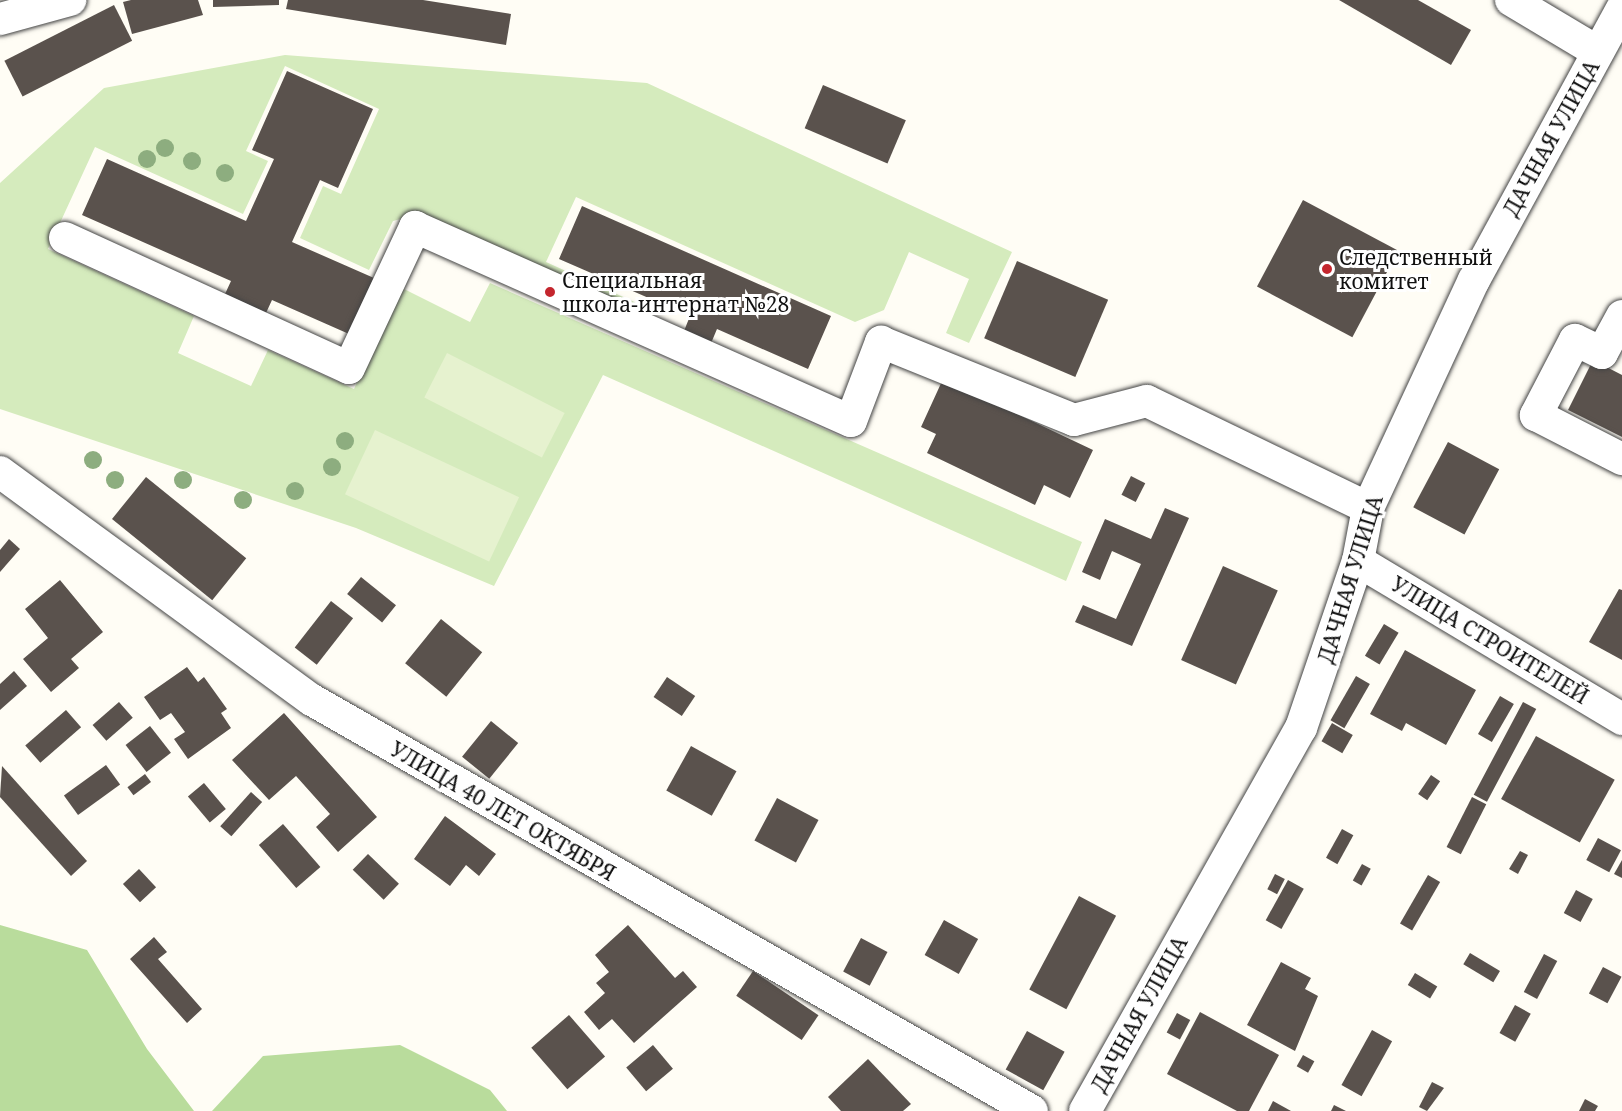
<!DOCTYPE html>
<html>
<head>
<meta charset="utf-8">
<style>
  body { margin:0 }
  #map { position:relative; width:1622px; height:1111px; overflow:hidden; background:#fffdf5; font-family:"Noto Serif",serif }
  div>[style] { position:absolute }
  .green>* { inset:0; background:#d5ebbd }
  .forest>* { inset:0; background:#b9dc9c }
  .pitch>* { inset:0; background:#e6f2cf; transform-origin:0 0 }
  .building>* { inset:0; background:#5a524d; transform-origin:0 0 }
  .roads { filter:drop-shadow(0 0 2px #444) drop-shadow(0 0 2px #444) }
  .minor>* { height:32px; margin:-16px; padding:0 16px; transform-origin:16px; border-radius:16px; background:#fff }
  .trees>* { width:18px; height:18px; margin:-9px; border-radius:50%; background:#8dad7f }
  .dots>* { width:16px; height:16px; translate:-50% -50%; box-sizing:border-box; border:3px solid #fff; border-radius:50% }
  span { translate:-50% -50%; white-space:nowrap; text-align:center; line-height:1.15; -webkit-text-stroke:6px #fff; paint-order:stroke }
  .street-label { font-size:21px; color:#111 }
  .poi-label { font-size:21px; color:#111 }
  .left { translate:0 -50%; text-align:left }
</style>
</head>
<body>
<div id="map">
  <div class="green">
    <i style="clip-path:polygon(285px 55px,647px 83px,1012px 252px,969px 343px,946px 333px,969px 279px,909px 252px,884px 310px,855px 322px,576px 197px,546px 262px,652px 310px,650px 317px,419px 214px,393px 221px,369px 270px,300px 238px,323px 186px,341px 194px,379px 109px,285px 66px,246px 151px,268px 161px,243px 214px,95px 147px,48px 249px,194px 316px,178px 353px,251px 386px,268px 350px,354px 389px,400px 287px,470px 322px,490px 283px,1082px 542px,1066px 581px,603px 375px,494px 586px,356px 528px,0 409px,0 183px,104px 88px)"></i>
  </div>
  <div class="forest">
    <i style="clip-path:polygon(0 925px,87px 950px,147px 1049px,194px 1111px,0 1111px)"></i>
    <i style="clip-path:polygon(400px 1045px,490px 1090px,507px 1111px,212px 1111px,263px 1056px)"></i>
  </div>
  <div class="pitch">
    <i style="left:447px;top:353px;width:132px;height:50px;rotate:27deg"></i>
    <i style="left:375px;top:430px;width:159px;height:71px;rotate:25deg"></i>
  </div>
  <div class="building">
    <i style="clip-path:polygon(131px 0,198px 0,203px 15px,132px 34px,123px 2px)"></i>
    <i style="clip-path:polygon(213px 0,279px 0,279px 5px,213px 7px)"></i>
    <i style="clip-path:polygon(288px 0,423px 0,511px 14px,506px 45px,286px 9px)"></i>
    <i style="clip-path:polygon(1339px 0,1418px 0,1471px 30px,1451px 65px)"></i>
    <i style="left:114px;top:5px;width:40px;height:123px;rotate:63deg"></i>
    <i style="clip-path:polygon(287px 71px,373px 109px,338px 188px,320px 180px,292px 242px,374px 278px,349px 334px,272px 300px,266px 313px,225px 294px,231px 281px,82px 215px,107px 159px,246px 221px,274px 159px,252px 150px)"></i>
    <i style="left:823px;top:85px;width:90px;height:47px;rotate:23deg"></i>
    <i style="left:1303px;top:200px;width:108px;height:98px;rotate:28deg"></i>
    <i style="clip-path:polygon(582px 206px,831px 316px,808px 369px,717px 329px,709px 348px,682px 336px,690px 316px,559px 259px)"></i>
    <i style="left:1017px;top:261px;width:99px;height:84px;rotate:23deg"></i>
    <i style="clip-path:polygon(1593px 360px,1622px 375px,1622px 437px,1568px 410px)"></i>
    <i style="clip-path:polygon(943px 379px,1093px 450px,1070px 498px,1044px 485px,1035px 505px,927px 453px,936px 434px,921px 427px)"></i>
    <i style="left:1448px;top:442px;width:58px;height:74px;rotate:28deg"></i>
    <i style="left:1131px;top:476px;width:16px;height:21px;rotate:27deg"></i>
    <i style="left:146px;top:477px;width:129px;height:54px;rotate:39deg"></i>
    <i style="clip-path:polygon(1165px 508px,1189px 518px,1132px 646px,1075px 622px,1083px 605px,1116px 619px,1141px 564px,1112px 551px,1100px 580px,1082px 572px,1105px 519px,1151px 539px)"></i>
    <i style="clip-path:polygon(9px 539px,20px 549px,0 572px,0 550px)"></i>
    <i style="left:1223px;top:566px;width:60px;height:103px;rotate:24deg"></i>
    <i style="left:361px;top:577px;width:45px;height:22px;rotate:39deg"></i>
    <i style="clip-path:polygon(60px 580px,103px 632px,71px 659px,79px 668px,51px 692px,23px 659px,48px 638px,25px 609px)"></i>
    <i style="clip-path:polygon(1619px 589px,1622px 590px,1622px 660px,1589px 642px)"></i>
    <i style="left:331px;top:601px;width:28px;height:59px;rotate:38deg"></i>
    <i style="left:441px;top:619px;width:53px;height:57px;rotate:39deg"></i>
    <i style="left:1384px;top:624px;width:17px;height:37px;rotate:31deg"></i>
    <i style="clip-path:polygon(1405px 650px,1476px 690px,1446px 745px,1406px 723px,1402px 731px,1370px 714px)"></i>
    <i style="clip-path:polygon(187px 667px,198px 682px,204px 677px,227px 709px,221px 713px,231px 728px,188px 759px,174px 739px,185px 732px,171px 713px,160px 720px,144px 697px)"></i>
    <i style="clip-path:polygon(14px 671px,27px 686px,0 710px,0 684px)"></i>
    <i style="left:1356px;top:676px;width:16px;height:51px;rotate:30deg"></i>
    <i style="left:667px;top:677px;width:34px;height:24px;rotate:34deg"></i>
    <i style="left:1500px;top:696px;width:16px;height:44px;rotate:30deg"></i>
    <i style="left:119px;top:702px;width:21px;height:35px;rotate:49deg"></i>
    <i style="left:1523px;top:702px;width:15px;height:105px;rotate:28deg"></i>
    <i style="left:66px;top:710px;width:23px;height:54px;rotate:49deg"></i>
    <i style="clip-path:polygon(284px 713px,377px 817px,338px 852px,316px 827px,330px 814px,296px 776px,269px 800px,232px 760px)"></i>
    <i style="left:491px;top:721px;width:35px;height:46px;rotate:39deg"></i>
    <i style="left:1332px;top:723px;width:24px;height:21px;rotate:30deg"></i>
    <i style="left:150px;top:726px;width:34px;height:31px;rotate:52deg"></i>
    <i style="left:1536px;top:736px;width:90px;height:72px;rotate:29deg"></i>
    <i style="left:691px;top:746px;width:52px;height:51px;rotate:29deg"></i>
    <i style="left:106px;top:765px;width:24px;height:52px;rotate:54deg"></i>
    <i style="clip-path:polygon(2px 766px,87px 861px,71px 876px,0 797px)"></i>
    <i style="left:145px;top:774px;width:10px;height:22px;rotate:53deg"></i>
    <i style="left:1431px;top:775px;width:11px;height:23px;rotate:34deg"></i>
    <i style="left:204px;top:783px;width:34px;height:21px;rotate:50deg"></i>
    <i style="left:251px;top:792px;width:15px;height:46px;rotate:42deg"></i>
    <i style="left:1472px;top:797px;width:16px;height:56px;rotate:27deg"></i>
    <i style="left:777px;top:798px;width:47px;height:48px;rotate:28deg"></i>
    <i style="clip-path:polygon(445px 816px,496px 854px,479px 876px,466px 865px,450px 886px,414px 859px)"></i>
    <i style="left:283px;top:824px;width:57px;height:32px;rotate:49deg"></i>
    <i style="left:1342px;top:829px;width:13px;height:33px;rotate:29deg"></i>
    <i style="left:1598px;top:838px;width:26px;height:25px;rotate:28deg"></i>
    <i style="clip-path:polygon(1520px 851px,1528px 855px,1518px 874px,1509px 869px)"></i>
    <i style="left:368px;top:854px;width:43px;height:22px;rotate:44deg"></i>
    <i style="clip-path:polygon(1622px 860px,1622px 878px,1614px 874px)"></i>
    <i style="left:1362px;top:864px;width:10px;height:19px;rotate:29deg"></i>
    <i style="left:139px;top:869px;width:25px;height:22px;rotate:47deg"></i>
    <i style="left:1275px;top:874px;width:11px;height:17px;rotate:27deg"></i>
    <i style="left:1428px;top:875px;width:14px;height:56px;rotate:30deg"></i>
    <i style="left:1288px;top:880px;width:18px;height:46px;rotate:29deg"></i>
    <i style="left:1576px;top:890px;width:19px;height:26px;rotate:28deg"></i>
    <i style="left:1079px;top:896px;width:42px;height:106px;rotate:28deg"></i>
    <i style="left:944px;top:920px;width:39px;height:40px;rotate:29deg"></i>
    <i style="clip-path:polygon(628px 925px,675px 978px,683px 971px,697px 987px,634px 1043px,612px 1019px,599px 1030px,584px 1012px,605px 993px,596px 983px,609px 972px,595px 955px)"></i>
    <i style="clip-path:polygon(154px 937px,167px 952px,158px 959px,202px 1009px,187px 1023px,130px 959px)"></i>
    <i style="left:861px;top:938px;width:30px;height:38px;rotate:28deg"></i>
    <i style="left:1470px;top:953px;width:35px;height:13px;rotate:31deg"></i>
    <i style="left:1544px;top:954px;width:15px;height:43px;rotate:28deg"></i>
    <i style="clip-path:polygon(1281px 962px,1311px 978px,1305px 989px,1318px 996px,1295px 1051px,1247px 1025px)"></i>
    <i style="left:1603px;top:967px;width:21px;height:30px;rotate:28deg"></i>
    <i style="left:753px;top:971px;width:79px;height:30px;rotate:34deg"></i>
    <i style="left:1415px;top:973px;width:26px;height:14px;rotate:31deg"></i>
    <i style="left:1515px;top:1005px;width:18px;height:32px;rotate:29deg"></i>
    <i style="clip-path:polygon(1200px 1012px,1279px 1055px,1249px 1111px,1237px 1111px,1167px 1074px)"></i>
    <i style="left:1177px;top:1013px;width:15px;height:22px;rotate:28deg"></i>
    <i style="left:569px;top:1015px;width:55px;height:50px;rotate:49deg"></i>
    <i style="left:1372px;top:1030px;width:23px;height:63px;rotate:29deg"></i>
    <i style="left:1027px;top:1031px;width:43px;height:44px;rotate:29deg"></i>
    <i style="left:653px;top:1045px;width:31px;height:35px;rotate:50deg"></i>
    <i style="left:1303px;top:1055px;width:13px;height:13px;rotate:29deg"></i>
    <i style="clip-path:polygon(868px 1059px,911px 1104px,903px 1111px,841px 1111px,828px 1097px)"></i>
    <i style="clip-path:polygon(1432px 1082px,1444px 1088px,1427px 1111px,1419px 1107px)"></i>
    <i style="clip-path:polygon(1585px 1099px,1598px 1106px,1595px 1111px,1579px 1111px)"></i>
    <i style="clip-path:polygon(1273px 1101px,1291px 1111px,1268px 1111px)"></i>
    <i style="clip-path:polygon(1334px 1105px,1346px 1111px,1331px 1111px)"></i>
  </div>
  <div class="roads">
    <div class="minor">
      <i style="left:1511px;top:0;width:101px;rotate:30.9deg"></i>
      <i style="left:0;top:19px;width:73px;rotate:-15.2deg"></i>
      <i style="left:65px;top:238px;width:312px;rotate:24.6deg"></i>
      <i style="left:349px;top:368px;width:156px;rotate:-64.9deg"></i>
      <i style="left:415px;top:227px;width:477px;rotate:24deg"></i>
      <i style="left:851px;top:421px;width:85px;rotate:-69.2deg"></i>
      <i style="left:881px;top:342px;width:208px;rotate:22deg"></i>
      <i style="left:1074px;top:420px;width:75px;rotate:-14.6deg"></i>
      <i style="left:1147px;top:401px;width:246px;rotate:25.8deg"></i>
      <i style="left:1622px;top:316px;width:42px;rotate:118.4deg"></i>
      <i style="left:1602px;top:353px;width:30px;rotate:-154deg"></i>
      <i style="left:1575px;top:340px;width:85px;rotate:117.5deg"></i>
      <i style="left:1536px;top:415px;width:97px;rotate:27.1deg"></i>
      <i style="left:0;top:472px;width:386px;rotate:36.2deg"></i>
      <i style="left:312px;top:700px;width:829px;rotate:29.72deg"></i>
      <i style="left:1358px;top:561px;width:308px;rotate:30.9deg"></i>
      <i style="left:1085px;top:1111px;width:440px;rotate:-60.6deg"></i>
      <i style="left:1301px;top:728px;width:176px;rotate:-71.2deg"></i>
      <i style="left:1358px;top:561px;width:54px;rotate:-79.3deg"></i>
      <i style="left:1368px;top:508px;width:251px;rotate:-65.1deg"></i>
      <i style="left:1474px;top:280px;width:309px;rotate:-61.4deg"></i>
    </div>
  </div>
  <div class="trees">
    <i style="left:165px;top:148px"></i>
    <i style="left:147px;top:159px"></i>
    <i style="left:192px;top:161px"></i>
    <i style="left:225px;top:173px"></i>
    <i style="left:345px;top:441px"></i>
    <i style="left:93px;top:460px"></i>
    <i style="left:332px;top:467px"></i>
    <i style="left:115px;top:480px"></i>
    <i style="left:183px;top:480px"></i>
    <i style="left:295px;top:491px"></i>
    <i style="left:243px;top:500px"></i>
  </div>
  <div class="dots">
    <i style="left:1327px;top:269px;background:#c4262e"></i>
    <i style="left:550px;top:292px;background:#c4262e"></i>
  </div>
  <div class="street-label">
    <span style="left:1551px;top:138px;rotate:-61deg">ДАЧНАЯ УЛИЦА</span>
    <span style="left:1350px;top:579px;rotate:-73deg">ДАЧНАЯ УЛИЦА</span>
    <span style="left:1490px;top:640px;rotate:31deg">УЛИЦА СТРОИТЕЛЕЙ</span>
    <span style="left:503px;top:811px;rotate:30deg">УЛИЦА 40 ЛЕТ ОКТЯБРЯ</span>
    <span style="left:1139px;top:1014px;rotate:-61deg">ДАЧНАЯ УЛИЦА</span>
  </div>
  <div class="poi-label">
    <span class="left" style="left:1339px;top:269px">Следственный<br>комитет</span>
    <span class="left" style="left:562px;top:292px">Специальная<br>школа-интернат №28</span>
  </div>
</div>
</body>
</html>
